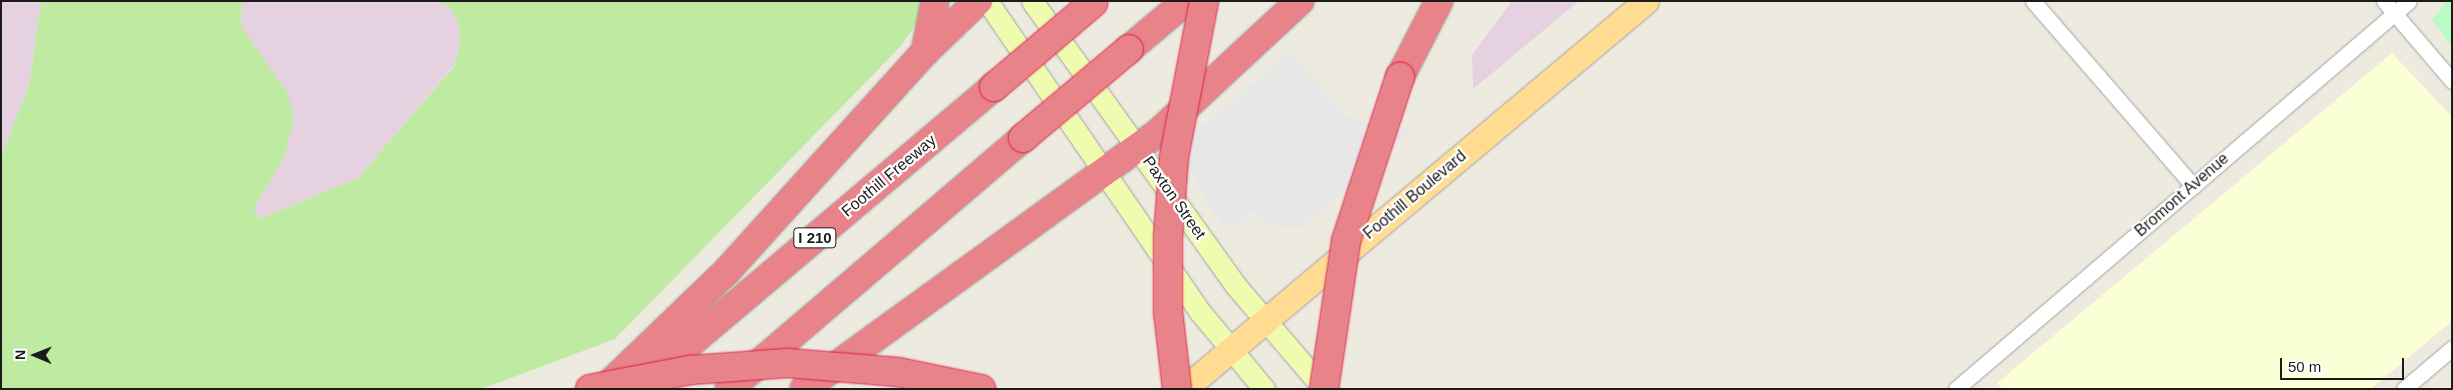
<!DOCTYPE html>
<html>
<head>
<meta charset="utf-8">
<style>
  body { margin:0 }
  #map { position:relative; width:2453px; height:390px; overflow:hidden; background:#edeadf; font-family:Arial,sans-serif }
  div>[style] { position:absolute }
  .industrial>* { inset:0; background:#e6d1e0 }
  .education>* { inset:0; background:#faffd6 }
  .grass>* { inset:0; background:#beeaa2 }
  .park>* { inset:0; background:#b8fbc5 }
  .parking>* { inset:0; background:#e7e7e7 }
  .roads { filter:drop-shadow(0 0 1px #a2a2a2) drop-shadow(0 0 1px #a2a2a2) }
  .street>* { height:15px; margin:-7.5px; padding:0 7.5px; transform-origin:7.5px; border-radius:7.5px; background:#fff }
  .secondary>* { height:21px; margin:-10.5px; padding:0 10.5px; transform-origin:10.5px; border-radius:10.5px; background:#effbaf }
  .primary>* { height:25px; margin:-12.5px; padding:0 12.5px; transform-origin:12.5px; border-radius:12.5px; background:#ffdc92 }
  .highway>* { height:28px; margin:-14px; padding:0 14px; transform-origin:14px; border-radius:14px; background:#e9838a }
  .bridges { filter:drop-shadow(0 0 1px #da1d49) drop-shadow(0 0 1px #da1d49) }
  .highway-bridge>* { height:28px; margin:-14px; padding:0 14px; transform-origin:14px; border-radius:14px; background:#e9838a }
  span { translate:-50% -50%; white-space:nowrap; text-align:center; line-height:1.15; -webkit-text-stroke:4.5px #fff; paint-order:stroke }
  .shield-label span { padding:1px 4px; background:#fff; border:1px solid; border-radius:4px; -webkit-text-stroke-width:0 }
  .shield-label { font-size:15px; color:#1b1b1b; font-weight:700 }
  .street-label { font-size:16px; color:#1b1b1b }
  .frame { position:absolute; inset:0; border:2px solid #1b1b1b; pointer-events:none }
  .north { position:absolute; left:10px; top:330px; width:50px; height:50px; -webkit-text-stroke:4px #fff; paint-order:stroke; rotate:271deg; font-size:14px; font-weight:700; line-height:20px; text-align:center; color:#1b1b1b }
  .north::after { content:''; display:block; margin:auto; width:18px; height:22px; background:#1b1b1b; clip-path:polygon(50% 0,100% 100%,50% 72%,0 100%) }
  .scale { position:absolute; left:2280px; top:358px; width:124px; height:22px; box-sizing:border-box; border:2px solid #1b1b1b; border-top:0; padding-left:6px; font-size:15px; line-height:18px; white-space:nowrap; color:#1b1b1b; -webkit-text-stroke:4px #fff; paint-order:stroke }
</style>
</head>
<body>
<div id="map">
  <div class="industrial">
    <i style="clip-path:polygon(1px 1px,41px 1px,29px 86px,1px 157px)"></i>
    <i style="clip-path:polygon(242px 1px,434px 1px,449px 7px,457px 19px,461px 38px,455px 64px,358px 178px,259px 219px,253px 209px,284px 158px,241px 26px)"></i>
    <i style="clip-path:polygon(1512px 1px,1579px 1px,1473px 89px,1472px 55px)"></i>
  </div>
  <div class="education">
    <i style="clip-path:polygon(2392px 53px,2452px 117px,2452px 321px,2371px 389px,2002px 389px,1997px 383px)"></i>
  </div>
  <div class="grass">
    <i style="clip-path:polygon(41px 1px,242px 1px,241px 26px,288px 94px,294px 118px,284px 158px,253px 209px,260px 219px,358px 178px,455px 65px,461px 38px,457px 19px,449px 7px,434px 1px,923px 1px,920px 18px,901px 46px,615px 339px,481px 389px,1px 389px,1px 157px,29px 86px)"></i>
  </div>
  <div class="park">
    <i style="clip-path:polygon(2447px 1px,2452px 1px,2452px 47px,2432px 20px)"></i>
  </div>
  <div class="parking">
    <i style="clip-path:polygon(1290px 52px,1346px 114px,1372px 125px,1411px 130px,1302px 228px,1265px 224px,1254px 210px,1229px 232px,1206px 204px,1188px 165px,1188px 138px)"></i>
  </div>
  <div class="roads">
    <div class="street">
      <i style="left:2033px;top:1px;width:245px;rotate:49.1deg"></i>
      <i style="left:2384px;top:1px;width:105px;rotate:49.6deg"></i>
      <i style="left:1956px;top:389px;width:596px;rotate:-40.58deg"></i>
      <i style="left:2404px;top:389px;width:63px;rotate:-40.5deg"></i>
    </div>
    <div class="secondary">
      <i style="left:987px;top:1px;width:378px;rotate:55.6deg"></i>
      <i style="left:1201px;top:313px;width:99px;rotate:50.3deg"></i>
      <i style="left:1032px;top:1px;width:350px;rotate:54.4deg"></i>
      <i style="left:1236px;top:286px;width:135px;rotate:49.5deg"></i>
    </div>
    <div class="primary">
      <i style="left:1184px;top:389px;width:603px;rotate:-40.02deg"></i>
    </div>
    <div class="highway">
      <i style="left:1129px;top:49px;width:75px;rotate:-40.1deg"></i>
      <i style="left:925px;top:52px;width:52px;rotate:-78.9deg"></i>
      <i style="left:1400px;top:77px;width:85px;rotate:-62.8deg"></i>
      <i style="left:642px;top:384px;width:461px;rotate:-40.2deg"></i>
      <i style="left:604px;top:389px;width:170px;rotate:-43.8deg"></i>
      <i style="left:727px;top:271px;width:295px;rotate:-47.9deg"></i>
      <i style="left:925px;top:52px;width:74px;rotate:-43.9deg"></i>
      <i style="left:729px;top:389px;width:387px;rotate:-40.5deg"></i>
      <i style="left:804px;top:389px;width:440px;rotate:-35.9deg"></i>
      <i style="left:1160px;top:131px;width:191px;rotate:-42.9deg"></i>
    </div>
  </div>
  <div class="bridges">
    <div class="highway-bridge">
      <i style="left:994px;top:87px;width:130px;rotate:-40.3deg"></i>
      <i style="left:1023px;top:138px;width:138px;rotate:-40deg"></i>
      <i style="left:590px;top:389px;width:103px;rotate:-10.7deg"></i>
      <i style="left:691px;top:370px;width:97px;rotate:-4.1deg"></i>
      <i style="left:788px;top:363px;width:110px;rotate:4.7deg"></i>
      <i style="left:898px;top:372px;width:85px;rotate:11.6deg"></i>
      <i style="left:1177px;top:389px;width:79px;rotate:-96.6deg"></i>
      <i style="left:1168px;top:311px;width:74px;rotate:-90deg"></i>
      <i style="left:1168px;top:237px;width:80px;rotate:-85.7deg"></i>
      <i style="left:1174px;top:157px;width:159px;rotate:-79.1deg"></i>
      <i style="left:1324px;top:389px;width:150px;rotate:-81.5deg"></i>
      <i style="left:1346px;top:241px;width:173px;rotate:-71.8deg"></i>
    </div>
  </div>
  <div class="shield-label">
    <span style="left:815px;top:238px">I 210</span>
  </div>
  <div class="street-label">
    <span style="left:889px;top:176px;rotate:-40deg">Foothill Freeway</span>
    <span style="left:1415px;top:195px;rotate:-40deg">Foothill Boulevard</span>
    <span style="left:2182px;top:195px;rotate:-41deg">Bromont Avenue</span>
    <span style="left:1174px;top:198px;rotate:55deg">Paxton Street</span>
  </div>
  <div class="frame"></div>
  <div class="north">N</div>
  <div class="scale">50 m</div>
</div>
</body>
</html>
